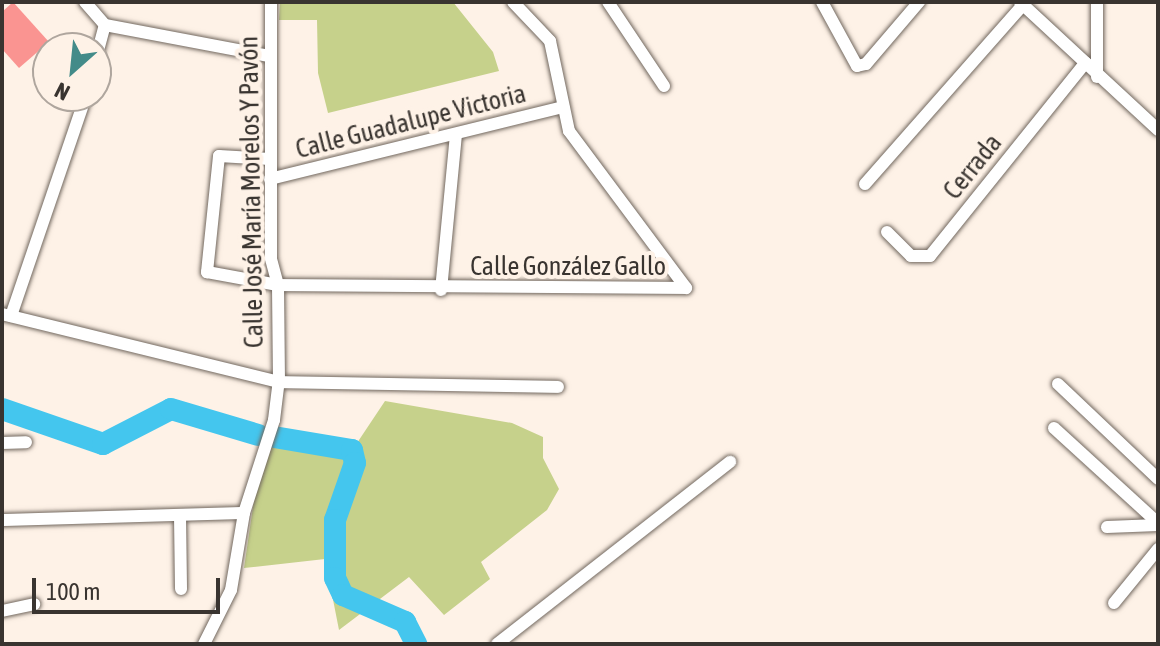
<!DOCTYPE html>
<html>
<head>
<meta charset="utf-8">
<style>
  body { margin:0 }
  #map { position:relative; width:1160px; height:646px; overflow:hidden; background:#fef2e7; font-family:"Asap Condensed",sans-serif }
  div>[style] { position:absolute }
  .green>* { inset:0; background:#c6d18b }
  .river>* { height:22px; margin:-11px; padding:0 11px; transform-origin:11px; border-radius:11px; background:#44c6ee }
  .building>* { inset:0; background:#fa9491 }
  .roads { filter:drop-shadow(0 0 2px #71675e) drop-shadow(0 0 2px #71675e) }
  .street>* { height:12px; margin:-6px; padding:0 6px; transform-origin:6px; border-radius:6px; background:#fff }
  span { translate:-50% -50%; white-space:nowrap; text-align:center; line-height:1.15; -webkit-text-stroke:8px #fef2e7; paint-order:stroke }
  .street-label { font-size:26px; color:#393430 }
  .frame { position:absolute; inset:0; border:4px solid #393430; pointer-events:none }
  .north { position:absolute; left:32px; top:32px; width:80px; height:80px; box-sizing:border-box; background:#fef2e7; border:2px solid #afa69e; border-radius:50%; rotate:207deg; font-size:22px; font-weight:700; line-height:32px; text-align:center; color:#393430 }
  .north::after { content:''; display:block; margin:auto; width:28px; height:36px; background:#438b89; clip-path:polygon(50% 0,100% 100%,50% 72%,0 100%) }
  .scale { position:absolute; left:32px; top:578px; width:188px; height:36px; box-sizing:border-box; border:4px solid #393430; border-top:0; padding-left:10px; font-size:24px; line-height:28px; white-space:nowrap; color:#393430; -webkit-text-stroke:6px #fef2e7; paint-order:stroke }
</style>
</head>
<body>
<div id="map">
  <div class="green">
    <i style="clip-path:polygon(280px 2px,453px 2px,493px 52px,499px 71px,328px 113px,318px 73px,317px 20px,279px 20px)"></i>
    <i style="clip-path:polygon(385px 401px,512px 423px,543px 437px,543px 458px,559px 489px,547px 510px,481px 562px,490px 579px,444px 615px,409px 577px,339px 630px,325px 559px,244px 568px,258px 473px,276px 430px,357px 443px)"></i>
  </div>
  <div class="river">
    <i style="left:2px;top:409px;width:107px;rotate:19.1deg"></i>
    <i style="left:103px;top:444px;width:76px;rotate:-27.2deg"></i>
    <i style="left:171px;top:409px;width:91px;rotate:16.6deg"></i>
    <i style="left:274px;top:437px;width:79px;rotate:9.5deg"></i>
    <i style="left:352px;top:450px;width:13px;rotate:77deg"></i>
    <i style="left:355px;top:463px;width:60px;rotate:109.3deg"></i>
    <i style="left:335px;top:520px;width:58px;rotate:90deg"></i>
    <i style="left:335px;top:578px;width:19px;rotate:65deg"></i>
    <i style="left:343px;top:595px;width:68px;rotate:23.5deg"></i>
    <i style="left:405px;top:622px;width:25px;rotate:63deg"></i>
  </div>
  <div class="building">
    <i style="clip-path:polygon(13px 2px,49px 42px,19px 68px,2px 49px,2px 12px)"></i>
  </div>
  <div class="roads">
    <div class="street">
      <i style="left:85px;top:2px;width:30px;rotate:49deg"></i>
      <i style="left:105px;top:25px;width:167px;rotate:10.7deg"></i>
      <i style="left:513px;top:2px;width:54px;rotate:46.5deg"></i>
      <i style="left:550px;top:41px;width:92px;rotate:78.1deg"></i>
      <i style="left:569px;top:131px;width:196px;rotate:53.3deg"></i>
      <i style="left:608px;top:2px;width:101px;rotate:56.3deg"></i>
      <i style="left:822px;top:2px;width:73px;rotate:61.3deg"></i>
      <i style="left:857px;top:66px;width:9px;rotate:-13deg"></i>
      <i style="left:866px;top:64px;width:82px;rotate:-49.5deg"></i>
      <i style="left:1020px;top:2px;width:188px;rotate:42.8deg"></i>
      <i style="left:1097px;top:2px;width:75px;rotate:90deg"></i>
      <i style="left:96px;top:58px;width:34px;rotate:-75deg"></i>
      <i style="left:270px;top:159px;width:51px;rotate:-176.6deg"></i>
      <i style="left:219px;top:156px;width:117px;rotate:95.9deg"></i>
      <i style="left:207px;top:272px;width:72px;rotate:10.4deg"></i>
      <i style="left:278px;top:285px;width:408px;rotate:0.4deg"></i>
      <i style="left:270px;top:179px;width:302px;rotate:-13.8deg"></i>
      <i style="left:865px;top:184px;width:239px;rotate:-48.6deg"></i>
      <i style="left:887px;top:232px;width:34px;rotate:45deg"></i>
      <i style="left:911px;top:256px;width:19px"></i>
      <i style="left:930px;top:256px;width:248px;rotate:-51.2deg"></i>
      <i style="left:441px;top:290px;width:156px;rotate:-84.5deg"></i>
      <i style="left:2px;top:314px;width:285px;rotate:13.8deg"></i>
      <i style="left:279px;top:382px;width:279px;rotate:1deg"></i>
      <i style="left:11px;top:316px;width:232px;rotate:-71.2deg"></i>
      <i style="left:1058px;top:384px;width:138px;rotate:43.5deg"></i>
      <i style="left:1054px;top:428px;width:141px;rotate:42.4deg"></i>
      <i style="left:2px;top:443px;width:24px;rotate:-2deg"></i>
      <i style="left:180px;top:516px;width:73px;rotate:89.2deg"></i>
      <i style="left:2px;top:520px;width:242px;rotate:-1.7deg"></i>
      <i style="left:1107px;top:527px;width:51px;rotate:-2.2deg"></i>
      <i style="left:1114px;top:603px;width:70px;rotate:-50.8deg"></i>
      <i style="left:2px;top:611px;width:33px;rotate:-12deg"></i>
      <i style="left:204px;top:644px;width:60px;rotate:-63.4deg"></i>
      <i style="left:231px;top:590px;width:78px;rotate:-80.4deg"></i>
      <i style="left:244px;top:513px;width:98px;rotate:-72.1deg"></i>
      <i style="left:274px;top:420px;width:38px;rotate:-83deg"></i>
      <i style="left:279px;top:382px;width:97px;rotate:-90.6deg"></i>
      <i style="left:278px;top:285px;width:28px;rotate:-105deg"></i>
      <i style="left:271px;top:258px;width:256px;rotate:-90deg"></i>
      <i style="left:497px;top:644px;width:296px;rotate:-38deg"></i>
    </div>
  </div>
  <div class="street-label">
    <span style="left:411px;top:122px;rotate:-14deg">Calle Guadalupe Victoria</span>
    <span style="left:973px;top:167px;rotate:-51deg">Cerrada</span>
    <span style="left:252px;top:192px;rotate:-91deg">Calle José María Morelos Y Pavón</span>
    <span style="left:568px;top:267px">Calle González Gallo</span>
  </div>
  <div class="frame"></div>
  <div class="north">N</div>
  <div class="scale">100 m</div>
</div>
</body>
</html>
